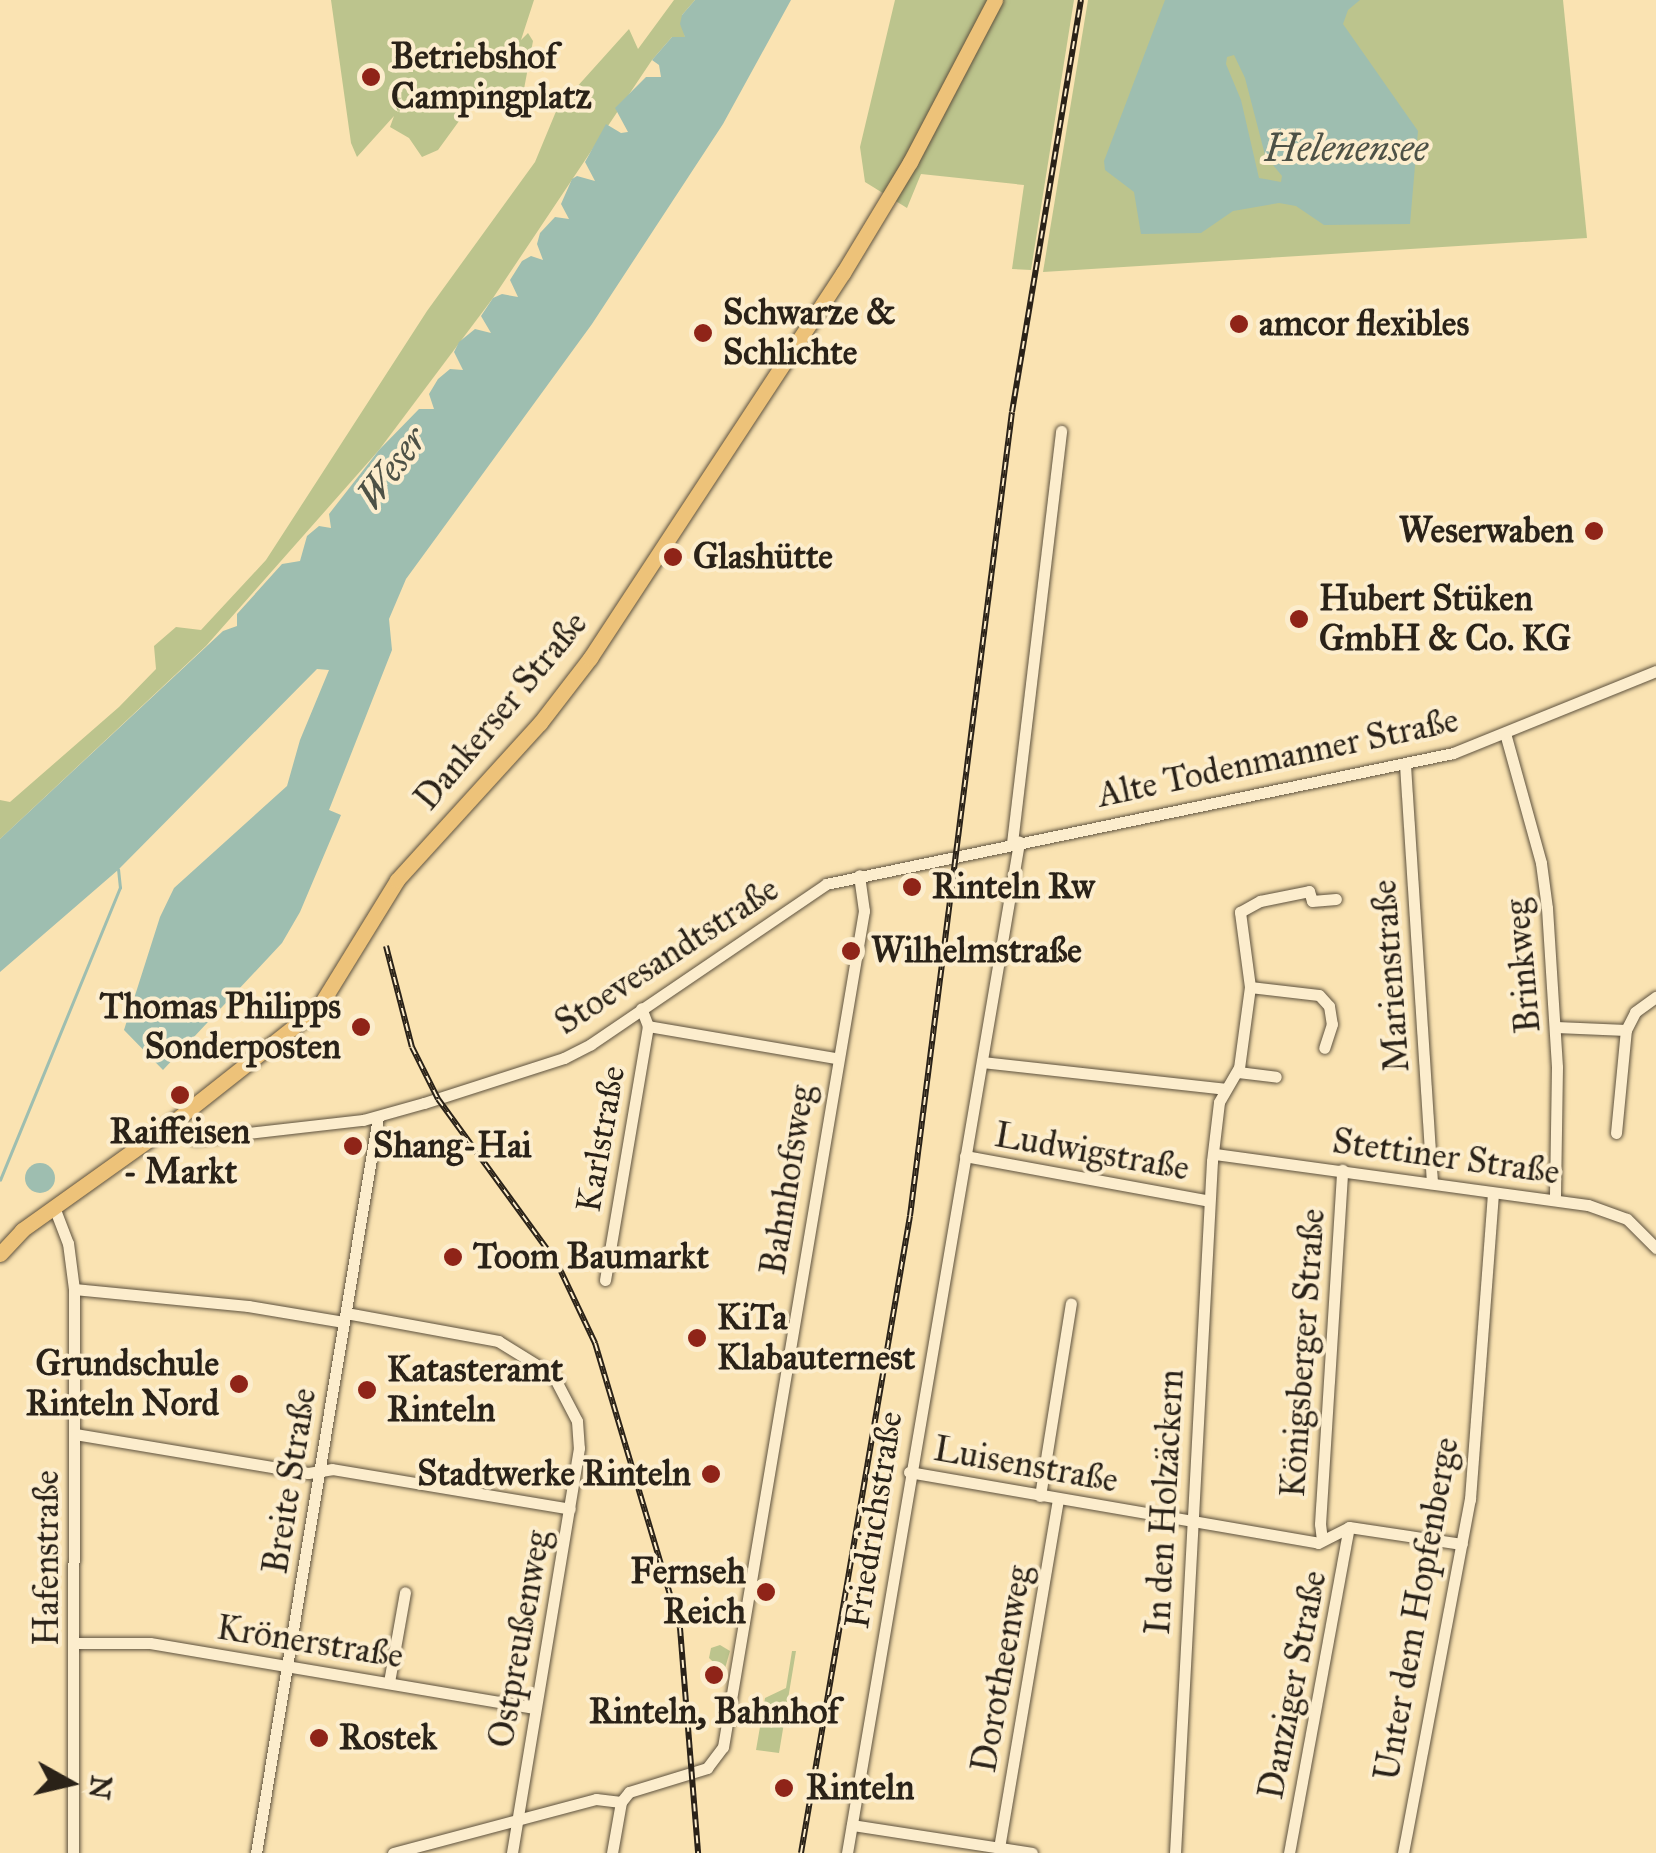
<!DOCTYPE html>
<html>
<head>
<meta charset="utf-8">
<style>
  body { margin:0 }
  #map { position:relative; width:1656px; height:1853px; overflow:hidden; background:#fae3b2; font-family:"IM FELL Great Primer",serif }
  div>[style] { position:absolute }
  .green>* { inset:0; background:#bcc48d }
  .water>* { inset:0; background:#9ebeb0 }
  .round { border-radius:50% }
  .stream>* { height:2.5px; margin:-1.25px; padding:0 1.25px; transform-origin:1.25px; border-radius:1.25px; background:#9ebeb0 }
  .roads { filter:drop-shadow(0 0 2px #5e523e) drop-shadow(0 0 2px #5e523e) }
  .minor>* { height:11px; margin:-5.5px; padding:0 5.5px; transform-origin:5.5px; border-radius:5.5px; background:#fcedcd }
  .major>* { height:15px; margin:-7.5px; padding:0 7.5px; transform-origin:7.5px; border-radius:7.5px; background:#edc279 }
  .rail>* { height:6px; margin-top:-3px; transform-origin:0; background:repeating-linear-gradient(90deg,#fcedcd 0 8px,#2a2218 0 16px); box-sizing:border-box; border-block:2px solid #2a2218 }
  .dots>* { width:28px; height:28px; translate:-50% -50%; box-sizing:border-box; border:5px solid #fcedcd; border-radius:50% }
  span { translate:-50% -50%; white-space:nowrap; text-align:center; line-height:1.15; -webkit-text-stroke:8px #fcedcd; paint-order:stroke }
  .poi-label { font-size:35px; color:#2a2218; font-weight:700 }
  .left { translate:0 -50%; text-align:left }
  .right { translate:-100% -50%; text-align:right }
  .street-label { font-size:35px; color:#2a2218 }
  .water-label { font-size:38px; color:#4d5146; font-style:italic }
  .north { position:absolute; left:20px; top:1733px; width:100px; height:100px; -webkit-text-stroke:8px #fcedcd; paint-order:stroke; rotate:98deg; font-size:28px; font-weight:700; line-height:40px; text-align:center; color:#2a2218 }
  .north::after { content:''; display:block; margin:auto; width:35px; height:45px; background:#2a2218; clip-path:polygon(50% 0,100% 100%,50% 72%,0 100%) }
</style>
</head>
<body>
<div id="map">
  <div class="green">
    <i style="clip-path:polygon(331px 0,534px 0,521px 40px,528px 33px,533px 41px,524px 89px,513px 99px,501px 93px,487px 95px,470px 106px,438px 150px,422px 157px,409px 138px,390px 127px,394px 116px,357px 157px,351px 143px)"></i>
    <i style="clip-path:polygon(674px 0,695px 0,682px 15px,685px 37px,672px 37px,652px 60px,493px 298px,379px 450px,206px 646px,0 839px,0 800px,10px 802px,119px 707px,156px 669px,154px 646px,176px 627px,201px 630px,266px 560px,427px 311px,535px 162px,557px 109px,629px 29px,638px 49px)"></i>
    <i style="clip-path:polygon(895px 0,1074px 0,1031px 270px,1012px 269px,1024px 185px,921px 174px,907px 208px,865px 182px,860px 147px)"></i>
    <i style="clip-path:polygon(1088px 0,1563px 0,1587px 238px,1043px 272px)"></i>
    <i style="clip-path:polygon(720px 1645px,730px 1651px,724px 1672px,709px 1658px,711px 1648px)"></i>
    <i style="clip-path:polygon(792px 1651px,796px 1651px,779px 1753px,756px 1750px,765px 1698px,786px 1688px)"></i>
  </div>
  <div class="water">
    <i style="clip-path:polygon(695px 0,791px 0,723px 124px,592px 324px,406px 579px,389px 619px,392px 650px,329px 810px,341px 815px,300px 912px,282px 943px,163px 1070px,124px 1030px,160px 917px,174px 888px,287px 786px,300px 740px,329px 670px,317px 669px,118px 870px,0 972px,0 839px,223px 631px,237px 626px,237px 614px,282px 564px,300px 561px,307px 536px,319px 526px,331px 528px,329px 514px,379px 450px,419px 409px,434px 409px,429px 394px,438px 379px,450px 369px,463px 370px,454px 352px,459px 342px,475px 329px,491px 333px,481px 316px,493px 298px,502px 294px,518px 297px,510px 280px,522px 261px,531px 256px,543px 260px,537px 244px,540px 233px,555px 217px,569px 219px,561px 204px,572px 179px,577px 176px,595px 181px,585px 162px,606px 124px,621px 133px,628px 132px,615px 108px,646px 77px,661px 77px,659px 65px,652px 60px,672px 37px,685px 37px,680px 24px,682px 15px)"></i>
    <i style="clip-path:polygon(evenodd,1165px 0,1360px 0,1348px 10px,1343px 24px,1418px 131px,1410px 224px,1324px 225px,1296px 206px,1279px 203px,1233px 211px,1201px 233px,1141px 234px,1134px 192px,1105px 170px,1104px 161px,1165px 0,1234px 55px,1245px 78px,1265px 155px,1282px 176px,1281px 182px,1259px 178px,1241px 100px,1226px 64px,1227px 57px,1234px 55px)"></i>
    <i class="round" style="left:25px;top:1163px;width:30px;height:30px"></i>
  </div>
  <div class="stream">
    <i style="left:0;top:1180px;width:316px;rotate:-67.7deg"></i>
    <i style="left:120px;top:888px;width:18px;rotate:-96deg"></i>
  </div>
  <div class="roads">
    <div class="minor">
      <i style="left:1505px;top:733px;width:135px;rotate:74.5deg"></i>
      <i style="left:1541px;top:863px;width:45px;rotate:82.4deg"></i>
      <i style="left:1547px;top:908px;width:159px;rotate:86.4deg"></i>
      <i style="left:1557px;top:1067px;width:133px;rotate:90.9deg"></i>
      <i style="left:1405px;top:765px;width:419px;rotate:86.3deg"></i>
      <i style="left:1012px;top:843px;width:415px;rotate:-83.2deg"></i>
      <i style="left:1250px;top:987px;width:69px;rotate:6.6deg"></i>
      <i style="left:1319px;top:995px;width:15px;rotate:48deg"></i>
      <i style="left:1329px;top:1006px;width:18px;rotate:81deg"></i>
      <i style="left:1332px;top:1024px;width:25px;rotate:108deg"></i>
      <i style="left:648px;top:1026px;width:191px;rotate:9.7deg"></i>
      <i style="left:1556px;top:1027px;width:70px;rotate:2.5deg"></i>
      <i style="left:1626px;top:1030px;width:20px;rotate:-63deg"></i>
      <i style="left:1635px;top:1012px;width:26px;rotate:-36deg"></i>
      <i style="left:982px;top:1062px;width:244px;rotate:6.3deg"></i>
      <i style="left:1238px;top:1072px;width:38px;rotate:7deg"></i>
      <i style="left:172px;top:1123px;width:28px;rotate:35deg"></i>
      <i style="left:195px;top:1139px;width:169px;rotate:-6.5deg"></i>
      <i style="left:363px;top:1120px;width:63px;rotate:-15.6deg"></i>
      <i style="left:424px;top:1103px;width:147px;rotate:-17.8deg"></i>
      <i style="left:564px;top:1058px;width:30px;rotate:-27deg"></i>
      <i style="left:591px;top:1044px;width:284px;rotate:-34.2deg"></i>
      <i style="left:826px;top:884px;width:641px;rotate:-11.8deg"></i>
      <i style="left:1453px;top:753px;width:219px;rotate:-22deg"></i>
      <i style="left:1616px;top:1133px;width:103px;rotate:-84.5deg"></i>
      <i style="left:1215px;top:1154px;width:376px;rotate:7.8deg"></i>
      <i style="left:1588px;top:1205px;width:41px;rotate:19.7deg"></i>
      <i style="left:1627px;top:1219px;width:41px;rotate:45deg"></i>
      <i style="left:965px;top:1156px;width:248px;rotate:10.4deg"></i>
      <i style="left:54px;top:1207px;width:39px;rotate:69deg"></i>
      <i style="left:68px;top:1243px;width:46px;rotate:82.6deg"></i>
      <i style="left:74px;top:1289px;width:564px;rotate:90.1deg"></i>
      <i style="left:605px;top:1280px;width:258px;rotate:-80.4deg"></i>
      <i style="left:648px;top:1026px;width:19px;rotate:-111deg"></i>
      <i style="left:74px;top:1289px;width:175px;rotate:5.6deg"></i>
      <i style="left:248px;top:1306px;width:97px;rotate:9.5deg"></i>
      <i style="left:346px;top:1313px;width:155px;rotate:10.4deg"></i>
      <i style="left:498px;top:1341px;width:65px;rotate:31.7deg"></i>
      <i style="left:553px;top:1375px;width:52px;rotate:62.4deg"></i>
      <i style="left:577px;top:1421px;width:27px;rotate:86deg"></i>
      <i style="left:579px;top:1448px;width:411px;rotate:99.4deg"></i>
      <i style="left:75px;top:1434px;width:236px;rotate:9.5deg"></i>
      <i style="left:308px;top:1473px;width:24px;rotate:-9deg"></i>
      <i style="left:332px;top:1469px;width:241px;rotate:9.5deg"></i>
      <i style="left:909px;top:1472px;width:415px;rotate:9.8deg"></i>
      <i style="left:1318px;top:1543px;width:35px;rotate:-27deg"></i>
      <i style="left:1349px;top:1527px;width:114px;rotate:8.6deg"></i>
      <i style="left:1040px;top:1496px;width:195px;rotate:-80.9deg"></i>
      <i style="left:1322px;top:1540px;width:16px;rotate:-97deg"></i>
      <i style="left:1320px;top:1524px;width:355px;rotate:-86.4deg"></i>
      <i style="left:75px;top:1643px;width:75px"></i>
      <i style="left:150px;top:1643px;width:390px;rotate:9.6deg"></i>
      <i style="left:389px;top:1682px;width:91px;rotate:-79.9deg"></i>
      <i style="left:852px;top:1825px;width:182px;rotate:8.8deg"></i>
      <i style="left:999px;top:1848px;width:354px;rotate:-80.4deg"></i>
      <i style="left:256px;top:1853px;width:746px;rotate:-80.59deg"></i>
      <i style="left:393px;top:1853px;width:210px;rotate:-14.9deg"></i>
      <i style="left:596px;top:1799px;width:25px;rotate:7deg"></i>
      <i style="left:612px;top:1853px;width:52px;rotate:-80deg"></i>
      <i style="left:621px;top:1802px;width:13px;rotate:-51deg"></i>
      <i style="left:629px;top:1792px;width:82px;rotate:-17.1deg"></i>
      <i style="left:707px;top:1768px;width:26px;rotate:-53deg"></i>
      <i style="left:723px;top:1747px;width:848px;rotate:-80.43deg"></i>
      <i style="left:864px;top:911px;width:36px;rotate:-98deg"></i>
      <i style="left:847px;top:1853px;width:1026px;rotate:-80.34deg"></i>
      <i style="left:1175px;top:1853px;width:693px;rotate:-86.94deg"></i>
      <i style="left:1212px;top:1161px;width:59px;rotate:-83.2deg"></i>
      <i style="left:1219px;top:1102px;width:39px;rotate:-60deg"></i>
      <i style="left:1239px;top:1068px;width:82px;rotate:-82.3deg"></i>
      <i style="left:1250px;top:987px;width:76px;rotate:-97.6deg"></i>
      <i style="left:1240px;top:912px;width:23px;rotate:-29deg"></i>
      <i style="left:1260px;top:901px;width:50px;rotate:-11.5deg"></i>
      <i style="left:1309px;top:891px;width:10px;rotate:73deg"></i>
      <i style="left:1312px;top:901px;width:24px;rotate:-5deg"></i>
      <i style="left:1289px;top:1853px;width:331px;rotate:-79.6deg"></i>
      <i style="left:1403px;top:1853px;width:360px;rotate:-79.3deg"></i>
      <i style="left:1470px;top:1499px;width:306px;rotate:-85.7deg"></i>
    </div>
    <div class="major">
      <i style="left:0;top:1254px;width:33px;rotate:-47deg"></i>
      <i style="left:22px;top:1230px;width:184px;rotate:-35.5deg"></i>
      <i style="left:172px;top:1123px;width:187px;rotate:-38.3deg"></i>
      <i style="left:319px;top:1007px;width:149px;rotate:-58.4deg"></i>
      <i style="left:397px;top:880px;width:212px;rotate:-47.7deg"></i>
      <i style="left:540px;top:723px;width:82px;rotate:-52.4deg"></i>
      <i style="left:590px;top:658px;width:461px;rotate:-56.7deg"></i>
      <i style="left:843px;top:273px;width:130px;rotate:-58.9deg"></i>
      <i style="left:910px;top:162px;width:183px;rotate:-62.3deg"></i>
    </div>
  </div>
  <div class="rail">
    <i style="left:386px;top:946px;width:104px;rotate:75.6deg"></i>
    <i style="left:412px;top:1047px;width:58px;rotate:63.4deg"></i>
    <i style="left:438px;top:1099px;width:203px;rotate:54deg"></i>
    <i style="left:557px;top:1263px;width:89px;rotate:64.6deg"></i>
    <i style="left:595px;top:1343px;width:297px;rotate:73.4deg"></i>
    <i style="left:680px;top:1628px;width:226px;rotate:85.4deg"></i>
    <i style="left:801px;top:1853px;width:646px;rotate:-80.29deg"></i>
    <i style="left:910px;top:1216px;width:810px;rotate:-82.77deg"></i>
    <i style="left:1012px;top:412px;width:418px;rotate:-80.5deg"></i>
  </div>
  <div class="dots">
    <i style="left:371px;top:77px;background:#8f2418"></i>
    <i style="left:1239px;top:324px;background:#8f2418"></i>
    <i style="left:703px;top:333px;background:#8f2418"></i>
    <i style="left:1594px;top:531px;background:#8f2418"></i>
    <i style="left:673px;top:557px;background:#8f2418"></i>
    <i style="left:1299px;top:619px;background:#8f2418"></i>
    <i style="left:912px;top:887px;background:#8f2418"></i>
    <i style="left:851px;top:951px;background:#8f2418"></i>
    <i style="left:361px;top:1027px;background:#8f2418"></i>
    <i style="left:180px;top:1095px;background:#8f2418"></i>
    <i style="left:353px;top:1146px;background:#8f2418"></i>
    <i style="left:453px;top:1257px;background:#8f2418"></i>
    <i style="left:697px;top:1338px;background:#8f2418"></i>
    <i style="left:239px;top:1384px;background:#8f2418"></i>
    <i style="left:367px;top:1390px;background:#8f2418"></i>
    <i style="left:711px;top:1474px;background:#8f2418"></i>
    <i style="left:766px;top:1592px;background:#8f2418"></i>
    <i style="left:714px;top:1675px;background:#8f2418"></i>
    <i style="left:319px;top:1738px;background:#8f2418"></i>
    <i style="left:784px;top:1788px;background:#8f2418"></i>
  </div>
  <div class="poi-label">
    <span class="left" style="left:391px;top:77px">Betriebshof<br>Campingplatz</span>
    <span class="left" style="left:723px;top:333px">Schwarze &amp;<br>Schlichte</span>
    <span class="left" style="left:1259px;top:324px">amcor flexibles</span>
    <span class="right" style="left:1574px;top:531px">Weserwaben</span>
    <span class="left" style="left:693px;top:557px">Glashütte</span>
    <span class="left" style="left:1319px;top:619px">Hubert Stüken<br>GmbH &amp; Co. KG</span>
    <span class="left" style="left:932px;top:887px">Rinteln Rw</span>
    <span class="left" style="left:871px;top:951px">Wilhelmstraße</span>
    <span class="right" style="left:341px;top:1027px">Thomas Philipps<br>Sonderposten</span>
    <span style="left:180px;top:1152px">Raiffeisen<br>- Markt</span>
    <span class="left" style="left:373px;top:1146px">Shang-Hai</span>
    <span class="left" style="left:473px;top:1257px">Toom Baumarkt</span>
    <span class="left" style="left:717px;top:1338px">KiTa<br>Klabauternest</span>
    <span class="right" style="left:219px;top:1384px">Grundschule<br>Rinteln Nord</span>
    <span class="left" style="left:387px;top:1390px">Katasteramt<br>Rinteln</span>
    <span class="right" style="left:691px;top:1474px">Stadtwerke Rinteln</span>
    <span class="right" style="left:746px;top:1592px">Fernseh<br>Reich</span>
    <span style="left:714px;top:1712px">Rinteln, Bahnhof</span>
    <span class="left" style="left:339px;top:1738px">Rostek</span>
    <span class="left" style="left:806px;top:1788px">Rinteln</span>
  </div>
  <div class="street-label">
    <span style="left:501px;top:711px;rotate:-50deg">Dankerser Straße</span>
    <span style="left:1278px;top:758px;rotate:-12deg">Alte Todenmanner Straße</span>
    <span style="left:667px;top:956px;rotate:-33deg">Stoevesandtstraße</span>
    <span style="left:1523px;top:966px;rotate:-95deg">Brinkweg</span>
    <span style="left:1391px;top:976px;rotate:-94deg">Marienstraße</span>
    <span style="left:601px;top:1139px;rotate:-80deg">Karlstraße</span>
    <span style="left:1092px;top:1152px;rotate:10deg">Ludwigstraße</span>
    <span style="left:1446px;top:1157px;rotate:8deg">Stettiner Straße</span>
    <span style="left:788px;top:1180px;rotate:-81deg">Bahnhofsweg</span>
    <span style="left:1303px;top:1353px;rotate:-86deg">Königsberger Straße</span>
    <span style="left:1026px;top:1465px;rotate:10deg">Luisenstraße</span>
    <span style="left:290px;top:1481px;rotate:-81deg">Breite Straße</span>
    <span style="left:1165px;top:1502px;rotate:-87deg">In den Holzäckern</span>
    <span style="left:874px;top:1520px;rotate:-81deg">Friedrichstraße</span>
    <span style="left:47px;top:1558px;rotate:-90deg">Hafenstraße</span>
    <span style="left:1417px;top:1609px;rotate:-80deg">Unter dem Hopfenberge</span>
    <span style="left:520px;top:1639px;rotate:-80deg">Ostpreußenweg</span>
    <span style="left:310px;top:1642px;rotate:9deg">Krönerstraße</span>
    <span style="left:1002px;top:1669px;rotate:-80deg">Dorotheenweg</span>
    <span style="left:1293px;top:1685px;rotate:-79deg">Danziger Straße</span>
  </div>
  <div class="water-label">
    <span style="left:1346px;top:149px">Helenensee</span>
    <span style="left:392px;top:468px;rotate:-54deg">Weser</span>
  </div>
  <div class="north">N</div>
</div>
</body>
</html>
